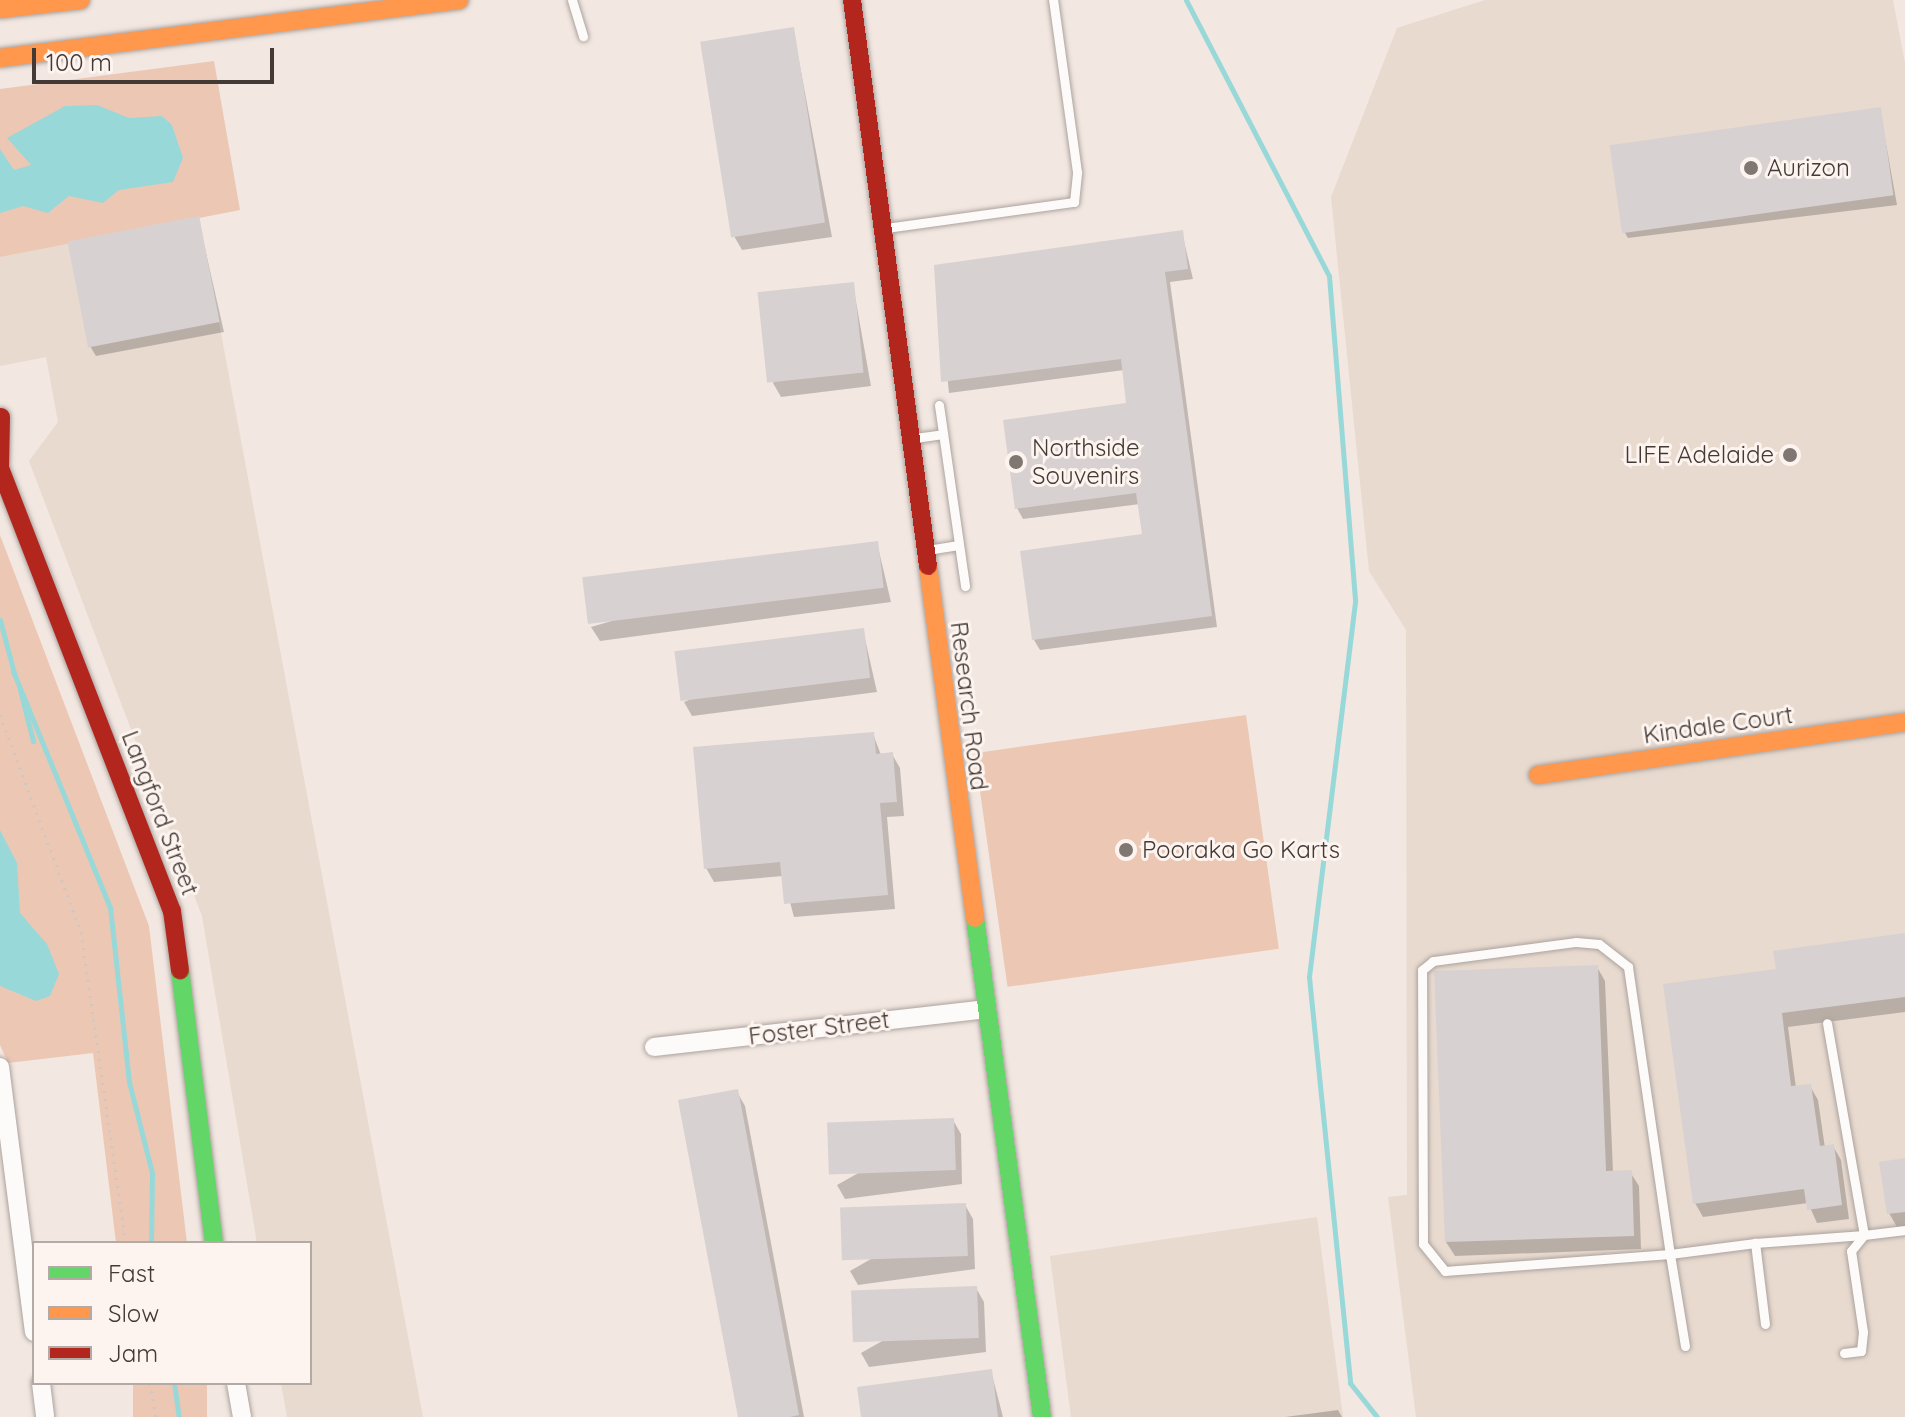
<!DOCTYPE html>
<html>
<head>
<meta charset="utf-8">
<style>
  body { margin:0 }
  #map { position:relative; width:1905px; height:1417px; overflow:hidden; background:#f2e7e1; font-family:Quicksand,sans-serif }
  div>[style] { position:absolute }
  .industrial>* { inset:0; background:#e8dacf }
  .green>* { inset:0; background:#ecc8b4; transform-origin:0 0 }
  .water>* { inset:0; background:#98d8d8 }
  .shadow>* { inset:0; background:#0003 }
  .stream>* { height:5px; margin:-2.5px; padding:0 2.5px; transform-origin:2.5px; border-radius:2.5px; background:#98d8d8 }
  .building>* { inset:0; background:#d8d1d1; transform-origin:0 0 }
  .path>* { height:3px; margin-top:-1.5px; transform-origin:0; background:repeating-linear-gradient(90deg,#ccc8c6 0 2px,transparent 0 8px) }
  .roads { filter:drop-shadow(0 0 2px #aca39e) drop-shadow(0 0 2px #aca39e) }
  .lane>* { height:9px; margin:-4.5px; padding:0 4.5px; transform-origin:4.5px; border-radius:4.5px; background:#fdfbfa }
  .street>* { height:18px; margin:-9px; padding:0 9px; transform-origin:9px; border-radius:9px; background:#fdfbfa }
  .fast>* { height:18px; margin:-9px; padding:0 9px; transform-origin:9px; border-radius:9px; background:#63d668 }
  .slow>* { height:18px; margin:-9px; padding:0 9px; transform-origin:9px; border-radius:9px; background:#ff974d }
  .jam>* { height:18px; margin:-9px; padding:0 9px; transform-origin:9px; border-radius:9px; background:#b3261e }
  .dots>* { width:22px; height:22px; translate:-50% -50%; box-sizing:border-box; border:4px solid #fdf4f0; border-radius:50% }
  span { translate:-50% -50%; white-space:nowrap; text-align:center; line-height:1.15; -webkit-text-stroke:6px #fdf4f0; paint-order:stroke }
  .poi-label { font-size:24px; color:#433a36 }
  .left { translate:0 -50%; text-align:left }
  .right { translate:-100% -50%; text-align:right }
  .street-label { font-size:24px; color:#433a36 }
  .legend { position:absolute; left:32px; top:1241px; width:280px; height:144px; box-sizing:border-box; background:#fdf4f0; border:2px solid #b3aaa6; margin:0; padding:10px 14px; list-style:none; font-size:24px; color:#433a36 }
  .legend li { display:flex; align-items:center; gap:16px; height:40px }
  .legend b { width:40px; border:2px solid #b3aaa6 }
  .scale { position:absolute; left:32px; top:48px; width:242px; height:36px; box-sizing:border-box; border:4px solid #433a36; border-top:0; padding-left:10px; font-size:24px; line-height:28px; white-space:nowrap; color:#433a36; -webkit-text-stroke:6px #fdf4f0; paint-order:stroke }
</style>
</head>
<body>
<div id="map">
  <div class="industrial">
    <i style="clip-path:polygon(1485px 0,1893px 0,1905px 63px,1905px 1417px,1416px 1417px,1388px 1197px,1407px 1195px,1406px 630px,1369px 571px,1331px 197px,1397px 28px)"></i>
    <i style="clip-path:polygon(199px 215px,423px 1417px,287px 1417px,281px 1383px,310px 1383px,310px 1243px,257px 1243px,202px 916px,29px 461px,58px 422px,46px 357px,0 366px,0 257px,8px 251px)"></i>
    <i style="clip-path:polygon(1317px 1217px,1343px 1417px,1071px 1417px,1050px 1256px)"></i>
  </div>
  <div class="green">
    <i style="clip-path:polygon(214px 61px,240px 210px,0 257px,0 89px)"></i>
    <i style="clip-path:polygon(0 535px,149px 926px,187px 1243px,116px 1243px,93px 1053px,8px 1063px,0 1045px)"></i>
    <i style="left:1246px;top:715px;width:236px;height:274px;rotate:82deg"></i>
    <i style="left:133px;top:1383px;width:74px;height:34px"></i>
  </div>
  <div class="water">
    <i style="clip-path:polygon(97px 105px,129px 118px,162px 116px,172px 125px,183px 158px,173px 182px,119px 190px,103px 203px,69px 196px,48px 213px,23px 206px,0 213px,0 149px,14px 170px,31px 165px,7px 138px,65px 106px)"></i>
    <i style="clip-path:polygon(0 830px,17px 863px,20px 913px,47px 944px,59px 974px,50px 996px,36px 1001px,0 986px)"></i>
  </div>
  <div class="shadow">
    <i style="clip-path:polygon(793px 29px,832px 237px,742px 250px,734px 236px)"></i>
    <i style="clip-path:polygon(1880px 110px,1897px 205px,1628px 238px,1622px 228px)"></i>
    <i style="clip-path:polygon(198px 218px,224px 332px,96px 356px,90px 346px)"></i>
    <i style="clip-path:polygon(1182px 233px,1193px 279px,1170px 282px,1217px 627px,1040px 650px,1034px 640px,1144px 536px,1140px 504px,1023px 519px,1017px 508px,1129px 405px,1124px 370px,949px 393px,936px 266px)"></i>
    <i style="clip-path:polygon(853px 285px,871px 386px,781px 397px,773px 383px)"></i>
    <i style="clip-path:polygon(877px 543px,891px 602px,600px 641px,591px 627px)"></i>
    <i style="clip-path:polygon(863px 630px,877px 692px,692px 716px,684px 702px)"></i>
    <i style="clip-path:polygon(873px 734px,881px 755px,892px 754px,900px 768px,904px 816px,887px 817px,895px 909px,794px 917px,783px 876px,714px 882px,706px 868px)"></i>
    <i style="clip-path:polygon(1905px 935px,1905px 1012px,1788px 1027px,1796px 1088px,1810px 1086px,1818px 1100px,1825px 1148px,1833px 1146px,1841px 1160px,1849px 1219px,1817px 1223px,1808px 1203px,1703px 1217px,1695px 1203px,1778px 971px)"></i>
    <i style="clip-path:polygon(1597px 967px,1605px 981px,1613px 1172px,1630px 1172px,1639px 1186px,1641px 1249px,1455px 1256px,1446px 1242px)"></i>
    <i style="clip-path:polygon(737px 1092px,745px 1106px,804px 1417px,740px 1417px)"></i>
    <i style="clip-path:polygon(953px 1120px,961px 1134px,962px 1184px,845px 1199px,837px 1185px)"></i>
    <i style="clip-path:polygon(1905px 1160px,1905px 1226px,1897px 1227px,1889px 1213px)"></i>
    <i style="clip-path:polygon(965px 1205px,973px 1219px,975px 1269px,858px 1285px,850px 1271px)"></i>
    <i style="clip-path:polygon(976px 1288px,984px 1302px,986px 1352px,869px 1367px,861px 1353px)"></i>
    <i style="clip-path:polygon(991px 1371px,1003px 1417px,863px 1417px)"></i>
    <i style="clip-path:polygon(1338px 1410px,1342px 1417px,1285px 1417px)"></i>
  </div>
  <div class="stream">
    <i style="left:1186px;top:0;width:311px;rotate:62.6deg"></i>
    <i style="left:1329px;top:276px;width:327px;rotate:85.4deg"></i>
    <i style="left:1355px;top:602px;width:378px;rotate:97deg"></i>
    <i style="left:1309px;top:977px;width:408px;rotate:84.2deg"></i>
    <i style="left:1350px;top:1383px;width:43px;rotate:51.5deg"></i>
    <i style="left:0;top:620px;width:55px;rotate:75.2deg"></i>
    <i style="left:13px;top:671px;width:255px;rotate:67.7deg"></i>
    <i style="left:110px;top:907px;width:176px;rotate:83.8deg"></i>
    <i style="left:129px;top:1082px;width:94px;rotate:75.8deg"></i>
    <i style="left:152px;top:1173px;width:70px;rotate:90.8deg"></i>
    <i style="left:20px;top:690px;width:53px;rotate:75.7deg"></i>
    <i style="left:174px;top:1383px;width:34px;rotate:82deg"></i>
  </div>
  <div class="building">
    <i style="left:794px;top:27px;width:198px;height:95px;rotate:81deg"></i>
    <i style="left:1881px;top:107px;width:89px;height:274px;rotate:82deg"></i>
    <i style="left:199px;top:216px;width:108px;height:134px;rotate:79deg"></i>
    <i style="clip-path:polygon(1183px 230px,1188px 269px,1165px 272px,1212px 616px,1032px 640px,1020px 551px,1142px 534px,1136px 493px,1015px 509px,1003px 420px,1126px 403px,1121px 359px,941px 382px,934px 265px)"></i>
    <i style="left:854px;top:282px;width:91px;height:97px;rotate:84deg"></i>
    <i style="left:878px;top:541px;width:47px;height:298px;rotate:83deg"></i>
    <i style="left:864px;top:628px;width:50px;height:191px;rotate:83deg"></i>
    <i style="clip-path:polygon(874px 732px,876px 754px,893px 752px,897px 802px,880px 803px,888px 895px,784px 904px,780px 862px,704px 869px,693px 747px)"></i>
    <i style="clip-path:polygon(1905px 933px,1905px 997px,1782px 1013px,1791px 1086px,1811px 1084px,1820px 1146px,1834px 1144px,1842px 1205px,1807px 1210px,1804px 1189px,1693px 1204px,1663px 984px,1776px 969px,1773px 951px)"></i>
    <i style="clip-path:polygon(1598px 965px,1606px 1171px,1632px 1170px,1634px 1236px,1445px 1242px,1434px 971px)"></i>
    <i style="clip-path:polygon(738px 1089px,799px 1415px,790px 1417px,738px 1417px,678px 1100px)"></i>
    <i style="left:954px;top:1118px;width:52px;height:127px;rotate:88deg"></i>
    <i style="clip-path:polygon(1905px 1158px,1905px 1212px,1887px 1214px,1879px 1162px)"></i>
    <i style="left:966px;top:1203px;width:53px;height:126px;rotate:88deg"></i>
    <i style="left:977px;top:1286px;width:52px;height:126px;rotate:88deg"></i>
    <i style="clip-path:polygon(992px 1369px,998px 1417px,861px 1417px,857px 1387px)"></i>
  </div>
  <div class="path">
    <i style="left:0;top:715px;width:232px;rotate:69.5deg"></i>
    <i style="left:81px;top:932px;width:314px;rotate:81.8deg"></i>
    <i style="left:150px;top:1383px;width:35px;rotate:80deg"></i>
  </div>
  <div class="roads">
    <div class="lane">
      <i style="left:572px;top:0;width:38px;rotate:73deg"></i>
      <i style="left:886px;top:228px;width:190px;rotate:-7.9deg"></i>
      <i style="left:1074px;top:202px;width:30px;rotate:-84deg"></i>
      <i style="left:1077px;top:172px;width:174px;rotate:-97.9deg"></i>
      <i style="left:939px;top:405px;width:183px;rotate:81.8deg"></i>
      <i style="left:915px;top:438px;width:28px;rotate:-8deg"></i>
      <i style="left:927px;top:550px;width:32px;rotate:-9deg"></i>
      <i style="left:1576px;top:942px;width:23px;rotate:5deg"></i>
      <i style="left:1599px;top:944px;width:37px;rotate:38deg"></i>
      <i style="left:1628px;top:967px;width:290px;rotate:81.7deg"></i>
      <i style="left:1670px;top:1254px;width:226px;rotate:175.7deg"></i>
      <i style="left:1445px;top:1271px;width:35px;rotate:-129deg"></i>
      <i style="left:1423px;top:1244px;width:274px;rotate:-90.2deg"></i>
      <i style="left:1422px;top:970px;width:14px;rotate:-39deg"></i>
      <i style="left:1433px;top:961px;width:144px;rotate:-7.6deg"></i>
      <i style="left:1765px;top:1324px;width:82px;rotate:-97deg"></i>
      <i style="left:1755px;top:1243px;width:109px;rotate:-4.2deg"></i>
      <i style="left:1864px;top:1235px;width:215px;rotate:-99.9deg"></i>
      <i style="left:1685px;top:1346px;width:93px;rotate:-99.3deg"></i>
      <i style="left:1670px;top:1254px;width:86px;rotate:-7.4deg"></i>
      <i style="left:1844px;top:1353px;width:17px;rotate:-7deg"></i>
      <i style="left:1861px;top:1351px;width:19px;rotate:-84deg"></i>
      <i style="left:1863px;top:1332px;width:82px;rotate:-98.4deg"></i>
      <i style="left:1851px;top:1251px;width:21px;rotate:-51deg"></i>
      <i style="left:1864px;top:1235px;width:41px;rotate:-7deg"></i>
    </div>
    <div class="street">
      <i style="left:654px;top:1047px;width:333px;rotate:-6.5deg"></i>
      <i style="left:0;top:1067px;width:267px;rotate:82.7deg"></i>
      <i style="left:41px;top:1383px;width:34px;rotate:83deg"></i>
      <i style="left:236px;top:1383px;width:35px;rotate:80deg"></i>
    </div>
    <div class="fast">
      <i style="left:975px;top:918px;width:503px;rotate:82.35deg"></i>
      <i style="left:180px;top:970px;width:275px;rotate:82.9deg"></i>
    </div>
    <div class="slow">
      <i style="left:0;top:9px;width:81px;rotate:-6.3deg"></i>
      <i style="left:0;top:58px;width:463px;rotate:-7.2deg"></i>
      <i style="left:928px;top:566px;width:355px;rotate:82.4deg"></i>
      <i style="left:1538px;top:775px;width:371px;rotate:-8.2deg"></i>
    </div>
    <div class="jam">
      <i style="left:852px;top:0;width:571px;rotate:82.35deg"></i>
      <i style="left:1px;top:417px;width:51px;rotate:91.1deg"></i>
      <i style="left:0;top:468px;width:475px;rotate:68.8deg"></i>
      <i style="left:172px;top:911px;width:60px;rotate:82.3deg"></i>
    </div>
  </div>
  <div class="dots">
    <i style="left:1751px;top:168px;background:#807772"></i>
    <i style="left:1790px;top:455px;background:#807772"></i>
    <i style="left:1016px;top:462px;background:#807772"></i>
    <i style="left:1126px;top:850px;background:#807772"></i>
  </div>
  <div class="poi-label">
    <span class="left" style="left:1767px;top:168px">Aurizon</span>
    <span class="left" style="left:1032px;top:462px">Northside<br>Souvenirs</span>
    <span class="right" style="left:1774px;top:455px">LIFE Adelaide</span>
    <span class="left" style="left:1142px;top:850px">Pooraka Go Karts</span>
  </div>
  <div class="street-label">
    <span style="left:969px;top:706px;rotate:83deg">Research Road</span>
    <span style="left:1718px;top:725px;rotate:-8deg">Kindale Court</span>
    <span style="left:160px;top:813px;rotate:69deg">Langford Street</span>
    <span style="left:819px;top:1028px;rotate:-7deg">Foster Street</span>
  </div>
  <ul class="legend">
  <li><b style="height:10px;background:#63d668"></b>Fast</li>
  <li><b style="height:10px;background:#ff974d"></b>Slow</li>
  <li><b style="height:10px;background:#b3261e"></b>Jam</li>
  </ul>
  <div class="scale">100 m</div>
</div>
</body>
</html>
